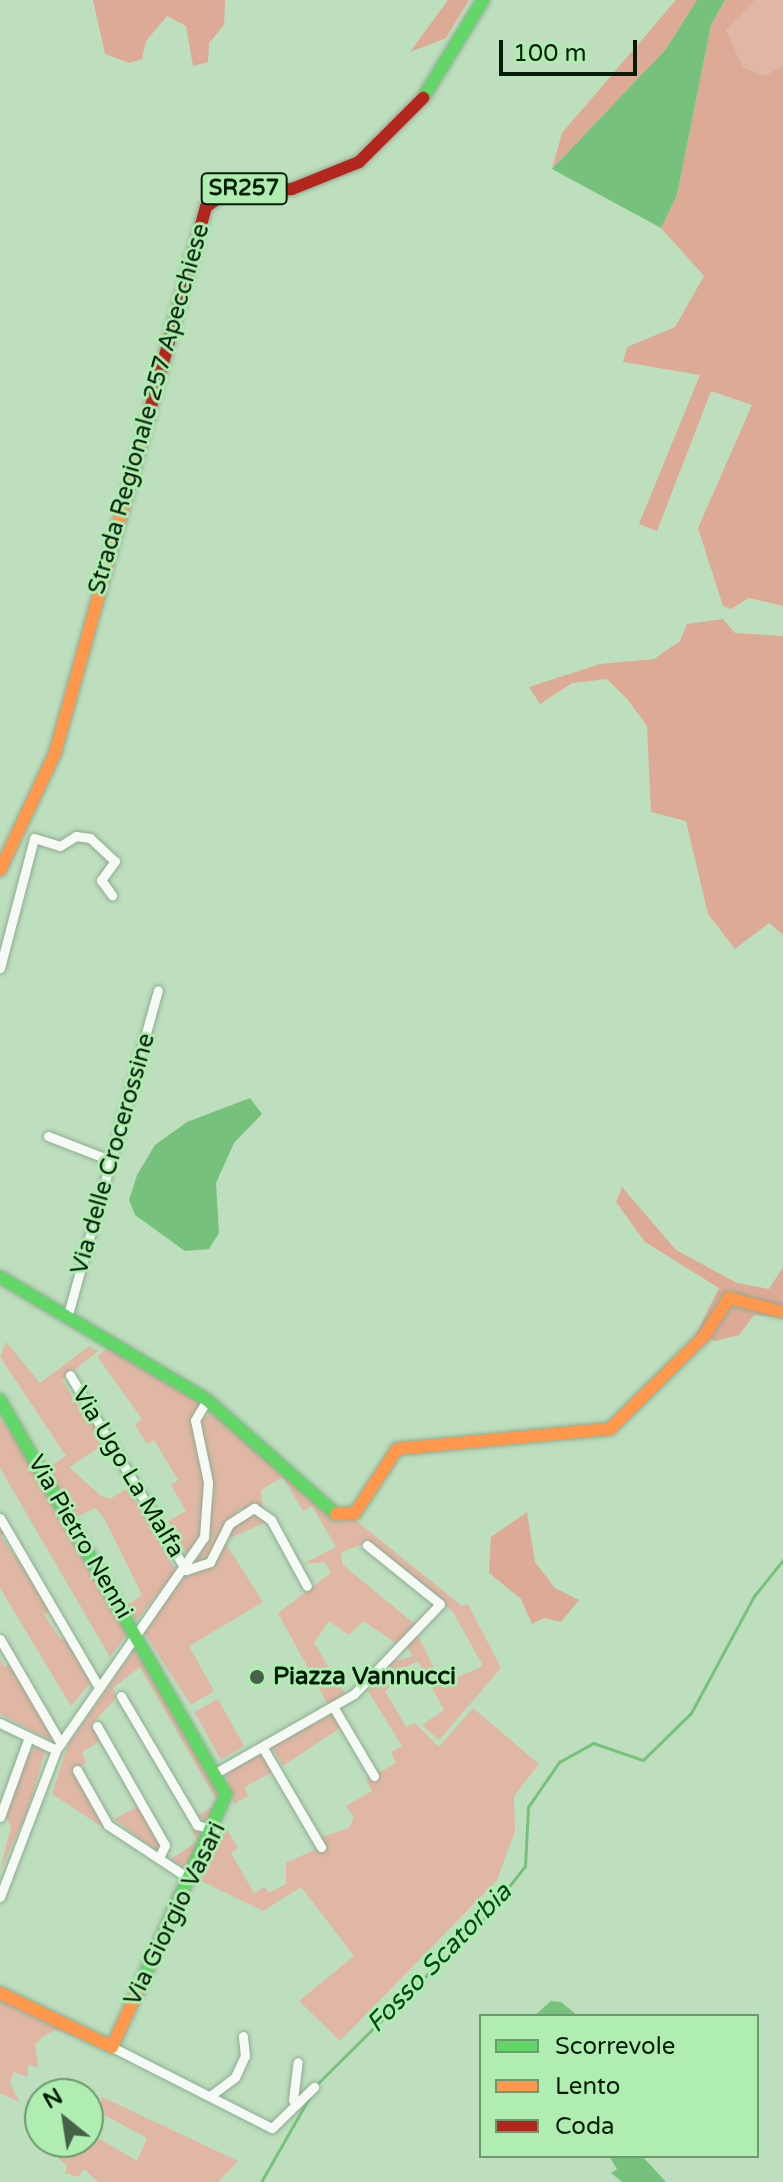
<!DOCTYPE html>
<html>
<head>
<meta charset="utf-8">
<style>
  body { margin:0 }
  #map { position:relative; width:783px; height:2182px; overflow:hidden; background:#bddfbe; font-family:"Varela Round",sans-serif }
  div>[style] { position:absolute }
  .green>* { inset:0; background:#e0b7a4; transform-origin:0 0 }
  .forest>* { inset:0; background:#ddaa96 }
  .water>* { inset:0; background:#76c27c }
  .stream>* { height:3px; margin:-1.5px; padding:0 1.5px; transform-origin:1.5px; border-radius:1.5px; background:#76c27c }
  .roads { filter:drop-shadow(0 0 2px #90ab91) drop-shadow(0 0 2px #90ab91) }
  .street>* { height:9px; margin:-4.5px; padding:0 4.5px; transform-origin:4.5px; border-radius:4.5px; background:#f5faf5 }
  .fast>* { height:12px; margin:-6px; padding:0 6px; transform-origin:6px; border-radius:6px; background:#63d668 }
  .slow>* { height:12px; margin:-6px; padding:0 6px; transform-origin:6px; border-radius:6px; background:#ff974d }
  .jam>* { height:12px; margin:-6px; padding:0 6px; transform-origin:6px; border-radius:6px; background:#b3261e }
  .dots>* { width:22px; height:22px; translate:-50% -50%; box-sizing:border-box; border:4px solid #afedb1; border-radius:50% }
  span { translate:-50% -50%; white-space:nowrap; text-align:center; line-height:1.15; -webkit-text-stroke:6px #afedb1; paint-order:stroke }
  .shield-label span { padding:2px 6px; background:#afedb1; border:2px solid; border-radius:6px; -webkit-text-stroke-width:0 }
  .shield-label { font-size:22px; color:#061e09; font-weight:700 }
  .street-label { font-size:24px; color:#061e09 }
  .poi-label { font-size:24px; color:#061e09; font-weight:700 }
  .left { translate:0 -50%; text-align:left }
  .water-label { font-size:26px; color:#014a12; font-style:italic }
  .legend { position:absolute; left:479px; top:2014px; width:280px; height:144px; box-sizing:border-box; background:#afedb1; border:2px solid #6b9a6e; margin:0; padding:10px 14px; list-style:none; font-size:24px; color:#061e09 }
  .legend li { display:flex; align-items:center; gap:16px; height:40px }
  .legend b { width:40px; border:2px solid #6b9a6e }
  .north { position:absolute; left:24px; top:2078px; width:80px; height:80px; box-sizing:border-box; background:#afedb1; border:2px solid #6b9a6e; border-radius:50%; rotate:330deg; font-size:22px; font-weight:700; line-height:32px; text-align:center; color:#061e09 }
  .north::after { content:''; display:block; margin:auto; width:28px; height:36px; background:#466248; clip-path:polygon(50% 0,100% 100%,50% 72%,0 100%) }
  .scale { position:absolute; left:499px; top:40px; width:138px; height:36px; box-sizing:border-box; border:4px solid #061e09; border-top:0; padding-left:10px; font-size:24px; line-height:28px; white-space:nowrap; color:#061e09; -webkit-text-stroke:6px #afedb1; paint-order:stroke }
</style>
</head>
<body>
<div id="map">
  <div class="green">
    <i style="clip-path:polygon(755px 0,783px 0,783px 65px,765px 76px,743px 67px,726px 30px)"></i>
    <i style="clip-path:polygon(6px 1342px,40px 1383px,89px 1346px,98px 1351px,62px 1380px,84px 1416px,92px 1411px,103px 1429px,94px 1435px,102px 1446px,69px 1467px,101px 1496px,110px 1499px,126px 1489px,177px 1556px,168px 1558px,176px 1571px,136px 1621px,126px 1606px,142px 1595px,104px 1518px,96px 1508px,70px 1520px,96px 1565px,88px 1572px,132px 1627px,110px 1657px,0 1468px,0 1419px,42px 1472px,66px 1456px,0 1357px)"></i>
    <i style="clip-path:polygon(112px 1346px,201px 1402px,192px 1418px,206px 1482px,199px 1540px,189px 1558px,168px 1521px,186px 1511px,171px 1485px,178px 1480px,154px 1440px,147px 1444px,135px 1425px,142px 1419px,97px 1356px)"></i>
    <i style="clip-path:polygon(215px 1409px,337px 1521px,353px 1518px,462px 1606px,468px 1604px,501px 1668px,439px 1740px,422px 1725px,444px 1710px,418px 1661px,394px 1673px,388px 1663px,413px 1656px,406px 1645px,417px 1634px,442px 1684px,483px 1666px,453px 1612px,370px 1541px,340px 1553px,343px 1565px,416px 1625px,397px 1644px,363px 1621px,349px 1635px,329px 1621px,314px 1643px,346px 1695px,328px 1705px,278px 1613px,331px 1573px,325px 1562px,303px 1564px,336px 1547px,312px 1506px,303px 1511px,283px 1477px,261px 1490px,263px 1508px,239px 1509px,206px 1560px,195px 1564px,207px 1541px,214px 1491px,201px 1421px)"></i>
    <i style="clip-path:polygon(253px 1512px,271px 1520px,230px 1538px,233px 1527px)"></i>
    <i style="clip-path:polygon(0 1518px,7px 1530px,1px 1536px,52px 1608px,44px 1615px,61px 1640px,69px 1636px,94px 1679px,71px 1706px,0 1588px)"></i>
    <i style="clip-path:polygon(226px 1544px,263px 1602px,189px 1646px,214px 1691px,191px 1705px,143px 1631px,187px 1574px,213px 1565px)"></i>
    <i style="clip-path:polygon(136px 1647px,219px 1791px,222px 1806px,211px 1825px,197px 1816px,218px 1803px,140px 1667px,113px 1688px,116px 1698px,91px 1725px,100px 1741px,82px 1752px,86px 1763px,74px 1770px,107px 1830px,52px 1794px,68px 1745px)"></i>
    <i style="clip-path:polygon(0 1659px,5px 1667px,13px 1662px,54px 1733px,50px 1740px,0 1714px)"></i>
    <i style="clip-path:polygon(387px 1677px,391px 1686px,385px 1691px,406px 1727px,415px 1723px,439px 1747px,473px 1708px,539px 1764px,514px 1796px,515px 1831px,497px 1880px,340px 2041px,299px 2001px,354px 1956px,301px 1887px,263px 1911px,195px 1878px,227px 1829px,238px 1848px,231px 1853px,254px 1893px,265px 1887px,269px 1893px,286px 1884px,286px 1863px,320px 1847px,316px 1839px,349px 1828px,354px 1817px,346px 1806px,372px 1791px,366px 1780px,396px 1763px,391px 1752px,402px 1746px,368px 1691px)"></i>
    <i style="left:218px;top:1699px;width:54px;height:27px;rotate:61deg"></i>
    <i style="clip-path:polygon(336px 1712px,344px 1725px,283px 1766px,272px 1747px)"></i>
    <i style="clip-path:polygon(38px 1745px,45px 1752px,27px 1812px,0 1871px,11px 1826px,6px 1816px,28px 1755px)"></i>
    <i style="clip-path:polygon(265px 1752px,276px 1770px,245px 1787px,248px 1796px,234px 1804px,226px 1774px)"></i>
    <i style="clip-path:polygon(139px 1806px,162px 1844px,157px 1851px,114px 1819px)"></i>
    <i style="clip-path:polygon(191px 1830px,208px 1832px,189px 1871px,171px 1859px,198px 1841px)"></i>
    <i style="clip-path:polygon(0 2000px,79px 2038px,55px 2030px,42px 2037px,35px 2045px,38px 2068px,28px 2064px,28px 2077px,14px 2072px,10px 2082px,19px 2102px,0 2093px)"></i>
    <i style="clip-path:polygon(102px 2097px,238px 2161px,218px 2182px,98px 2182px,84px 2169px,78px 2177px,65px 2173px,67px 2166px,53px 2153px,67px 2159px,75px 2142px,88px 2142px,88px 2132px,137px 2161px,147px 2138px,97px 2111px)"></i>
  </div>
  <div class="forest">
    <i style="clip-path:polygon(93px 0,225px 0,224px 25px,209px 43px,208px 62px,193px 66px,186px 26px,167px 16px,146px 41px,142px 59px,130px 63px,105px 54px)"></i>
    <i style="clip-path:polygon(448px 0,469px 0,446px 38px,410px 52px)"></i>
    <i style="clip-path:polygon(676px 0,697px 0,666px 49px,552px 169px,562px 133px)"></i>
    <i style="clip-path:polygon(725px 0,755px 0,726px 30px,743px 67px,765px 76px,783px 65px,783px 606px,749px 598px,731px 609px,723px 606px,698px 528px,752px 405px,711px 391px,657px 531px,639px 524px,700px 375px,623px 362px,627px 347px,675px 327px,704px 276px,661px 228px,677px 195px,711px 25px)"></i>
    <i style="clip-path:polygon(723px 619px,735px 633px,783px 636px,783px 935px,769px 923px,735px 949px,708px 914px,686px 821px,651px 812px,647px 726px,628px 700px,607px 679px,572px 683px,540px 704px,529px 687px,600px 664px,654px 659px,680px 641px,687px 624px)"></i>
    <i style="clip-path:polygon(622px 1187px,676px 1250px,737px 1283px,769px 1289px,783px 1267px,783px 1318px,754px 1315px,739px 1335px,715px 1341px,696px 1334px,719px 1288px,645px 1242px,616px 1202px)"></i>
    <i style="clip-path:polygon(527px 1512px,535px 1562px,555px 1588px,579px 1600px,561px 1622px,544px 1618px,532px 1624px,521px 1599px,489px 1573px,491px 1537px)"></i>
  </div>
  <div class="water">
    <i style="clip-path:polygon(697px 0,725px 0,711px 25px,677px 195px,661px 228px,552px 169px,666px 49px)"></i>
    <i style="clip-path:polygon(250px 1098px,262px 1114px,234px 1143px,216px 1183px,219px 1233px,209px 1249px,185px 1251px,135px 1215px,129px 1200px,137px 1175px,155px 1145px,187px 1122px)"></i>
    <i style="clip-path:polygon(551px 2001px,561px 2002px,578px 2016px,534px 2016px)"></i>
    <i style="clip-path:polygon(609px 2156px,642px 2156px,666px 2182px,622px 2182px,611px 2173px,617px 2169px)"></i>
  </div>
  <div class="stream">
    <i style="left:315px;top:2086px;width:240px;rotate:-44.8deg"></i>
    <i style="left:485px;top:1917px;width:65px;rotate:-51.9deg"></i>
    <i style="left:525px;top:1866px;width:59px;rotate:-87.1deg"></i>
    <i style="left:528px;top:1807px;width:55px;rotate:-55.4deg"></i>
    <i style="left:559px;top:1762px;width:39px;rotate:-29deg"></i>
    <i style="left:593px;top:1743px;width:53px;rotate:18.8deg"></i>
    <i style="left:643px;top:1760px;width:67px;rotate:-44.4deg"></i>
    <i style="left:691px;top:1713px;width:133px;rotate:-61.7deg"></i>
    <i style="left:754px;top:1596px;width:46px;rotate:-51.1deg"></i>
    <i style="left:261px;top:2182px;width:99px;rotate:-60.3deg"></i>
  </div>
  <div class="roads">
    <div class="street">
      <i style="left:0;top:968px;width:134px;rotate:-75.3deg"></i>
      <i style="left:34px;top:838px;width:27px;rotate:17deg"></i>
      <i style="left:60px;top:846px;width:19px;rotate:-32deg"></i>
      <i style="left:76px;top:836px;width:14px;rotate:8deg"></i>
      <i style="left:90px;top:838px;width:34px;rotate:43deg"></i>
      <i style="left:115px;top:861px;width:24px;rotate:126deg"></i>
      <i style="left:101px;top:880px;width:19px;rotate:54deg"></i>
      <i style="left:48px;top:1136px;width:66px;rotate:21.2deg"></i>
      <i style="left:67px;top:1318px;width:340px;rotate:-74.5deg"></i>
      <i style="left:70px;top:1375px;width:227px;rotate:59.3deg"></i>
      <i style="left:0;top:1518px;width:192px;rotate:59.7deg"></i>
      <i style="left:186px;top:1570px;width:25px;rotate:-18deg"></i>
      <i style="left:210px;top:1562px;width:42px;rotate:-63.4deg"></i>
      <i style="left:229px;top:1524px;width:30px;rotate:-33deg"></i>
      <i style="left:254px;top:1508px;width:21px;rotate:35deg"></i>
      <i style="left:271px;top:1520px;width:75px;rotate:61.4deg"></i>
      <i style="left:0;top:1639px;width:121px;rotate:59.8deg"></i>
      <i style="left:121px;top:1696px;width:150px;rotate:59.5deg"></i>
      <i style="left:197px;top:1825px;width:18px;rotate:16deg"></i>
      <i style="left:334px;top:1708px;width:79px;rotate:59.5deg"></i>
      <i style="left:0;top:1723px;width:62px;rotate:25.7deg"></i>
      <i style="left:97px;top:1726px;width:137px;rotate:60.3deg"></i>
      <i style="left:165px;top:1845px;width:14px;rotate:115deg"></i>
      <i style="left:263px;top:1748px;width:115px;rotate:59.6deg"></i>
      <i style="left:77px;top:1770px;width:63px;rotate:60.6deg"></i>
      <i style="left:108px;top:1825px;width:98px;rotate:33.4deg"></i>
      <i style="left:219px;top:1771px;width:155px;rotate:-29.7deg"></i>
      <i style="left:354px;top:1694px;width:124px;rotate:-46.3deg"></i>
      <i style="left:440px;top:1604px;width:94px;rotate:-141.1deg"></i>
      <i style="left:0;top:1817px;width:85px;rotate:-70.1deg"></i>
      <i style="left:0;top:1897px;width:157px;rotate:-69.1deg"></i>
      <i style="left:56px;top:1750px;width:259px;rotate:-55.2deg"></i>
      <i style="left:204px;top:1537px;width:55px;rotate:-85.8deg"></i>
      <i style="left:208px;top:1482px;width:63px;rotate:-101.8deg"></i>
      <i style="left:195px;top:1420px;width:23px;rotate:-59deg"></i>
      <i style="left:112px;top:2047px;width:179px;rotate:26.9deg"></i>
      <i style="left:272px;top:2128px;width:59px;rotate:-44.3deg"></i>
      <i style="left:210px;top:2096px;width:31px;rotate:-37deg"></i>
      <i style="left:235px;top:2077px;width:23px;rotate:-65deg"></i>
      <i style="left:245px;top:2056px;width:20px;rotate:-96deg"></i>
      <i style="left:293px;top:2100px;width:38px;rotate:-83deg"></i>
    </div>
    <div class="fast">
      <i style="left:423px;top:98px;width:115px;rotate:-58.5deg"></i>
      <i style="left:0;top:1277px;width:241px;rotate:30.7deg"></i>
      <i style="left:207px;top:1400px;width:172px;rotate:41.5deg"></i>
      <i style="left:0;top:1400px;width:454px;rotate:60.2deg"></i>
      <i style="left:226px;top:1794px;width:213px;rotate:114.2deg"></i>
    </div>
    <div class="slow">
      <i style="left:0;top:870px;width:129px;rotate:-64.8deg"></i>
      <i style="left:55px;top:753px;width:356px;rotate:-74.5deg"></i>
      <i style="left:336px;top:1514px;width:19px;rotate:-3deg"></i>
      <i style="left:355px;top:1513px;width:77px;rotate:-56.7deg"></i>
      <i style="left:397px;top:1449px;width:214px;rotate:-5.4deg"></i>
      <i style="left:610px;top:1429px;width:132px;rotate:-44.7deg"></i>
      <i style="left:704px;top:1336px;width:45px;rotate:-56.7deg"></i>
      <i style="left:729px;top:1298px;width:56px;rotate:14.5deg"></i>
      <i style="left:0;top:1993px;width:124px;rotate:25.7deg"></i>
      <i style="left:112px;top:2047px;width:65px;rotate:-65.4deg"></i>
    </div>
    <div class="jam">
      <i style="left:150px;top:410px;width:211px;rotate:-74.6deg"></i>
      <i style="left:206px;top:207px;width:21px;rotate:-37deg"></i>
      <i style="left:223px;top:194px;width:69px;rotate:-4.1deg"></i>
      <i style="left:292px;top:189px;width:72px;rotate:-21.9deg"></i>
      <i style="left:359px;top:162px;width:91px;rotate:-45deg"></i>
    </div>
  </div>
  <div class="dots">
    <i style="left:257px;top:1677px;background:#466248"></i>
  </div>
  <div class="shield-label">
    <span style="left:244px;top:189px">SR257</span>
  </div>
  <div class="street-label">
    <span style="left:149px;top:409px;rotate:-74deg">Strada Regionale 257 Apecchiese</span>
    <span style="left:113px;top:1154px;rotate:-74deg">Via delle Crocerossine</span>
    <span style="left:128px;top:1472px;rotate:59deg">Via Ugo La Malfa</span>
    <span style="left:80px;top:1537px;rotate:60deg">Via Pietro Nenni</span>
    <span style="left:175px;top:1914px;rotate:-64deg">Via Giorgio Vasari</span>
  </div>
  <div class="poi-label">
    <span class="left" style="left:273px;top:1677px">Piazza Vannucci</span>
  </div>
  <div class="water-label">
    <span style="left:439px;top:1958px;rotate:-46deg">Fosso Scatorbia</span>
  </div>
  <ul class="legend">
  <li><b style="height:10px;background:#63d668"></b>Scorrevole</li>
  <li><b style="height:10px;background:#ff974d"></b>Lento</li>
  <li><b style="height:10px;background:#b3261e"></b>Coda</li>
  </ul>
  <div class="north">N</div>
  <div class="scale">100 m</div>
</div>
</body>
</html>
